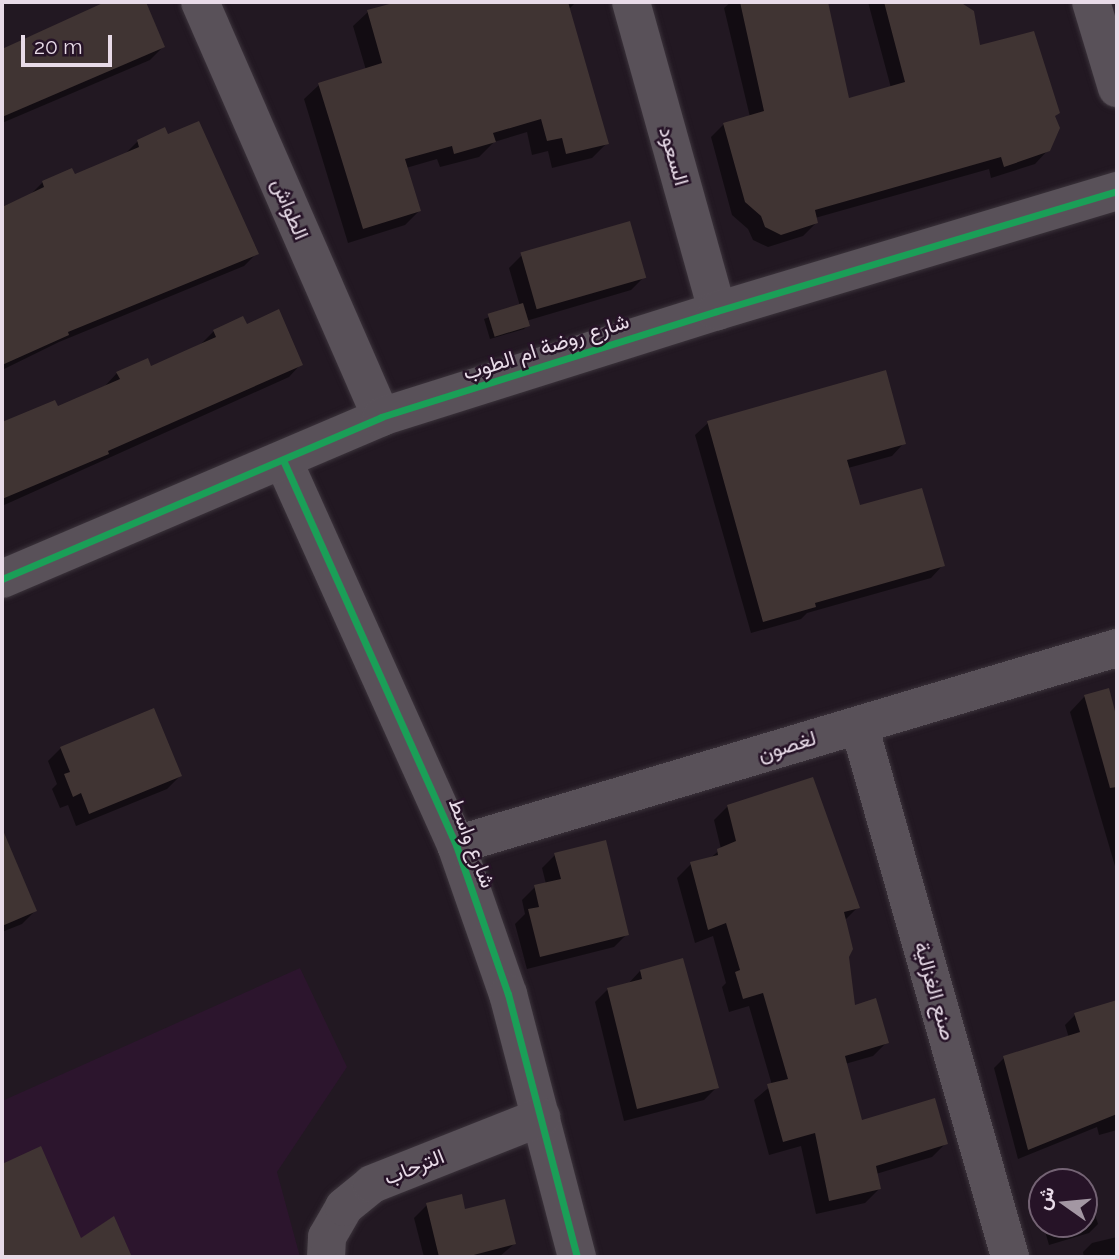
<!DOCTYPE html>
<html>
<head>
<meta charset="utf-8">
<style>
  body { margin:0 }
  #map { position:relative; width:1119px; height:1259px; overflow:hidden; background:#221822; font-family:Raleway,Vazirmatn,sans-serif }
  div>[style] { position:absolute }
  .built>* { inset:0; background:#2c152d }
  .shadow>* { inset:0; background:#0007 }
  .building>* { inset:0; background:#403433; transform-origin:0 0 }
  .roads { filter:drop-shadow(0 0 2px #3b333b) drop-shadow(0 0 2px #3b333b) }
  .minor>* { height:38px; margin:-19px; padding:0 19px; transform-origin:19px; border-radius:19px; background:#595159 }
  .cycleway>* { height:7px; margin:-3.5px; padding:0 3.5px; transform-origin:3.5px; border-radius:3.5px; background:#1a9f57 }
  span { translate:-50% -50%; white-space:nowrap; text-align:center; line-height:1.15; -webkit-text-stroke:5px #261327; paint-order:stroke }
  .street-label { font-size:21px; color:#e8dbe8 }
  .frame { position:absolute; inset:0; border:4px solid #e8dbe8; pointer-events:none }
  .north { position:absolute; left:1028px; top:1168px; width:70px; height:70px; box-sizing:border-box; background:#261327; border:2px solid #746374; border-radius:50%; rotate:285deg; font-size:19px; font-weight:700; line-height:28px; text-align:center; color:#e8dbe8 }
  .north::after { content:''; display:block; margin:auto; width:24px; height:32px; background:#a397a3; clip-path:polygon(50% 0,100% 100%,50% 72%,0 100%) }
  .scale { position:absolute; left:21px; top:35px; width:91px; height:32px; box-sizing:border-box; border:4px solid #e8dbe8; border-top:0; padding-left:9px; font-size:21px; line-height:24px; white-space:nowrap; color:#e8dbe8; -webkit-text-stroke:5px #261327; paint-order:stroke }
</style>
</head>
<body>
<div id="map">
  <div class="built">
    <i style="clip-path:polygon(300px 968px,347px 1067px,277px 1172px,300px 1257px,2px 1257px,2px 1101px)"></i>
  </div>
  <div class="shadow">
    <i style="clip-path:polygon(110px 2px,144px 2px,163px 47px,150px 60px,2px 123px,2px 50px)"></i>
    <i style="clip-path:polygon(403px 2px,576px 2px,569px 9px,607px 143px,592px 158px,552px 168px,548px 151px,532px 155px,527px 132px,494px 142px,479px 157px,440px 167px,437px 159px,406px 168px,419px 211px,405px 225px,348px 243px,304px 99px,319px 85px,366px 70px,353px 26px,368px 12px)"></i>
    <i style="clip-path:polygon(731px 2px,826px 2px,848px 100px,891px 88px,868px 2px,962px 2px,979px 47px,1054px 117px,1048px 150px,1035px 164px,991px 178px,989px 169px,815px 218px,816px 223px,803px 236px,768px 247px,753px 240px,748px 229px,732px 215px,711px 137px,724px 124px,750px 117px,724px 8px)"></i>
    <i style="clip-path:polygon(138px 141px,256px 254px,244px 266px,59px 342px,2px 370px,2px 207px,31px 194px,43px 182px,74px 176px,125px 154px)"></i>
    <i style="clip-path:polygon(522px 255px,644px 277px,631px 290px,526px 321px,528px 325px,524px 329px,490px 339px,484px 319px,520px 306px,509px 268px)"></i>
    <i style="clip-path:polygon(246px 326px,301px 364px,289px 377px,2px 506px,2px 435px,105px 386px,117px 373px,150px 368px,201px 344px,214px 331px)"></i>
    <i style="clip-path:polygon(708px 423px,904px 443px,892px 456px,848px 468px,858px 508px,943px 565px,931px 578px,807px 613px,801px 619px,751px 633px,695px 435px)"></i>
    <i style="clip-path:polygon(1107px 690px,1117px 725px,1117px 873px,1070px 712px,1085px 696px)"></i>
    <i style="clip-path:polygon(61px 748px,180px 776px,167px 789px,76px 826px,68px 805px,60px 808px,52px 789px,57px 784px,48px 761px)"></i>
    <i style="clip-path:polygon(728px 806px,858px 907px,844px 921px,853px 1007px,887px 1042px,873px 1056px,845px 1064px,861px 1122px,946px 1143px,932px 1157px,876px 1174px,879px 1189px,865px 1203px,816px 1214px,801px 1146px,769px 1155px,754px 1100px,772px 1085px,749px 1006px,729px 1012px,722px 987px,726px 983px,713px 936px,695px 943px,677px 878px,691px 864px,708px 860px,721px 849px,714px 820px)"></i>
    <i style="clip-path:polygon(2px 831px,35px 911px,22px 924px,2px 932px)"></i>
    <i style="clip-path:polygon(555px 855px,627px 934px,614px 947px,527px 969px,515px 924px,525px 914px,522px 900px,535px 887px,546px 884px,542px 868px)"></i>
    <i style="clip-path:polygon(640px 971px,717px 1087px,704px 1100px,624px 1121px,595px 1002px,608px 989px,628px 984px)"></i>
    <i style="clip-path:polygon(1117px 1002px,1117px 1130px,1099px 1135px,1097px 1127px,1018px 1159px,994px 1068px,1004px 1058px,1069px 1038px,1065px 1025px,1075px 1015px)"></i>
    <i style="clip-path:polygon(40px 1148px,80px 1240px,114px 1219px,130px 1257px,2px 1257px,2px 1166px)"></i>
    <i style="clip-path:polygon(1090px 1198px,1098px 1224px,1089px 1233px,1049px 1245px,1043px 1224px,1084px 1224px,1084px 1199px)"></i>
    <i style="clip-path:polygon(427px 1205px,464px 1211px,514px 1244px,499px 1257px,424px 1257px,414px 1218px)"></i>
    <i style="clip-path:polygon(1117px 1237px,1117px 1257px,1084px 1257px,1083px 1252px,1092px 1243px)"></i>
  </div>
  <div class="building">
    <i style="clip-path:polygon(105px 2px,146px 2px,165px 47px,2px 117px,2px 49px)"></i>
    <i style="clip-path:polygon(397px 2px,568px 2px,609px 144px,566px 154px,562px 138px,547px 141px,541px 119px,493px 133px,496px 142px,454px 154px,452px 146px,405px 159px,421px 211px,363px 229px,318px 83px,382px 63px,367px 10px)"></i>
    <i style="clip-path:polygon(740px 2px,828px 2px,849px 98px,905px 82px,884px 2px,960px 2px,974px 11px,980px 45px,1034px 31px,1060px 113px,1055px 116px,1060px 128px,1050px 151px,1004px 167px,1001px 157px,815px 210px,818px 223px,781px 235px,765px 227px,761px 216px,745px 202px,723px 123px,764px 111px)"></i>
    <i style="clip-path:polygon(199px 121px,259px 254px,68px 332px,69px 335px,2px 365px,2px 207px,44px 187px,42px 181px,72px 168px,75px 174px,139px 147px,137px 140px,165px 127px,168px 134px)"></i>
    <i style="left:630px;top:221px;width:59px;height:114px;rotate:74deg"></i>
    <i style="left:523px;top:303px;width:24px;height:37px;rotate:73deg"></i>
    <i style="clip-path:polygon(279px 309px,303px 365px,108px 451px,109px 454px,2px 499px,2px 422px,55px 400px,58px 406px,120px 379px,116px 372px,148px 358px,151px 366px,191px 348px,216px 337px,213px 330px,243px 316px,247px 324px)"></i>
    <i style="clip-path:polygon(886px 370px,906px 444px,847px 460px,860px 505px,922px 488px,945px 566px,815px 603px,816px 607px,763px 622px,707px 421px)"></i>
    <i style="clip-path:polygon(1109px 688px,1117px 719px,1117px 787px,1110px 788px,1084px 695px)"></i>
    <i style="clip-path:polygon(154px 708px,182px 776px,89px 814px,81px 793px,73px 797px,64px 774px,70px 772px,60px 747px)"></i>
    <i style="clip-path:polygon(813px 777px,860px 908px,844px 912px,853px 949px,849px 957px,855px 1005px,876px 998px,889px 1043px,845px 1056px,862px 1120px,935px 1098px,948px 1144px,876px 1166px,881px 1189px,829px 1201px,815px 1133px,783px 1142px,767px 1084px,788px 1079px,763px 993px,743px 999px,735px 972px,740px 970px,726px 923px,708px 930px,690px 862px,718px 855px,717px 849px,736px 841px,727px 805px)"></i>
    <i style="clip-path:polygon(2px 828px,37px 911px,2px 926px)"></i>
    <i style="clip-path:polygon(606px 840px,629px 935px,540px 957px,528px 909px,539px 907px,534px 885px,561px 879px,554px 853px)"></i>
    <i style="clip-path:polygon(683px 958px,719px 1088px,637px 1109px,607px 988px,642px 979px,640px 970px)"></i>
    <i style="clip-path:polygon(1117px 1000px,1117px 1114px,1028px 1150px,1003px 1056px,1080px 1032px,1074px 1013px)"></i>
    <i style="clip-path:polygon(41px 1146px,81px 1238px,114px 1216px,132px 1257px,2px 1257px,2px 1164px)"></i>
    <i style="clip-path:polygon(462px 1194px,465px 1209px,505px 1199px,516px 1244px,466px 1257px,439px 1257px,426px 1203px)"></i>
  </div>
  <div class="roads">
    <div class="minor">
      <i style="left:200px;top:2px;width:453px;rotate:66.4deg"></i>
      <i style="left:631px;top:2px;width:321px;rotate:74.4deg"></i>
      <i style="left:1091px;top:2px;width:90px;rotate:73.2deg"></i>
      <i style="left:283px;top:460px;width:422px;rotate:65.8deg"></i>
      <i style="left:456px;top:845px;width:158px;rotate:70.8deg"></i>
      <i style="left:508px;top:994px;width:272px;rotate:75.3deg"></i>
      <i style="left:2px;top:579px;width:412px;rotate:-23.1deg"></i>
      <i style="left:381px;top:417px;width:352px;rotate:-17.5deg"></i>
      <i style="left:717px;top:311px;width:418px;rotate:-16.7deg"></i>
      <i style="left:859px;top:725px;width:553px;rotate:74.15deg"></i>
      <i style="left:456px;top:845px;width:690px;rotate:-16.6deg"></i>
      <i style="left:326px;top:1257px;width:20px;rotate:-87deg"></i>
      <i style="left:327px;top:1237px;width:34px;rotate:-60deg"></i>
      <i style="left:344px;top:1207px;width:36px;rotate:-39deg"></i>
      <i style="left:372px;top:1184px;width:182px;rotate:-21.6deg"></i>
    </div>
  </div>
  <div class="cycleway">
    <i style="left:283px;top:460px;width:422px;rotate:65.8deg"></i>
    <i style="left:456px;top:845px;width:158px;rotate:70.8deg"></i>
    <i style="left:508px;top:994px;width:272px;rotate:75.3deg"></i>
    <i style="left:2px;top:579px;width:412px;rotate:-23.1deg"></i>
    <i style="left:381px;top:417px;width:352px;rotate:-17.5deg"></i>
    <i style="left:717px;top:311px;width:418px;rotate:-16.7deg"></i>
  </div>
  <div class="street-label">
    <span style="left:674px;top:156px;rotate:74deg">السعود</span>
    <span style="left:290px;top:209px;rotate:67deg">الطواش</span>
    <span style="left:546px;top:347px;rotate:-18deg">شارع روضة ام الطوب</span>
    <span style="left:787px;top:746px;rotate:-17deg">لغصون</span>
    <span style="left:472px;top:843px;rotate:69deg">شارع واسط</span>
    <span style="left:935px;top:991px;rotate:74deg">صنع الغزالية</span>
    <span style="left:414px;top:1167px;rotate:-22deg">الترحاب</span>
  </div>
  <div class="frame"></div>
  <div class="north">ش</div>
  <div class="scale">20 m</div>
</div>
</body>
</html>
